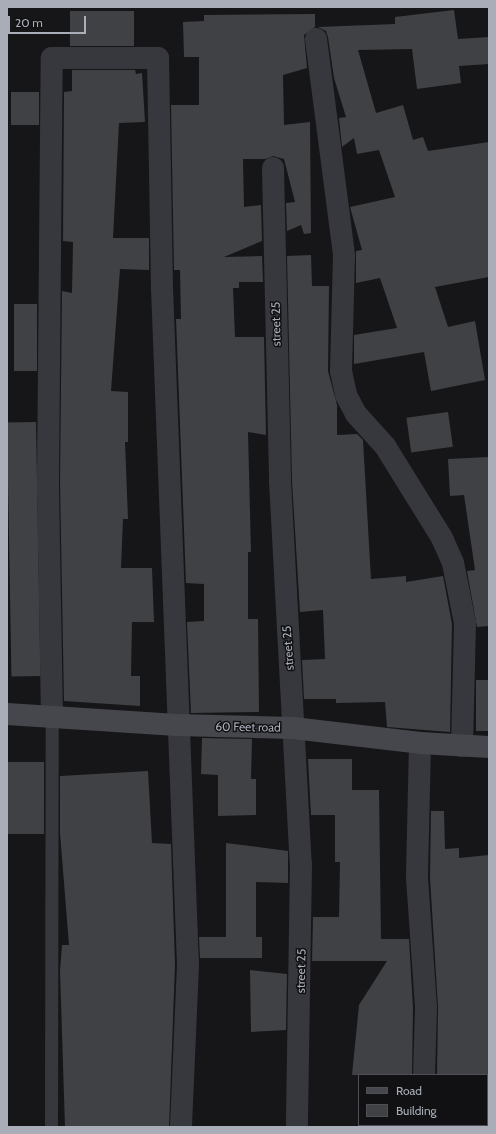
<!DOCTYPE html>
<html>
<head>
<meta charset="utf-8">
<style>
  body { margin:0 }
  #map { position:relative; width:496px; height:1134px; overflow:hidden; background:#161618; font-family:Cabin,sans-serif }
  div>[style] { position:absolute }
  .building>* { inset:0; background:#404145; transform-origin:0 0 }
  .lane>* { height:13px; margin:-6.5px; padding:0 6.5px; transform-origin:6.5px; border-radius:6.5px; background:#37383d }
  .street>* { height:22px; margin:-11px; padding:0 11px; transform-origin:11px; border-radius:11px; background:#37383d }
  .secondary>* { height:22px; margin:-11px; padding:0 11px; transform-origin:11px; border-radius:11px; background:#45474d }
  span { translate:-50% -50%; white-space:nowrap; text-align:center; line-height:1.15; -webkit-text-stroke:3px #111113; paint-order:stroke }
  .street-label { font-size:12px; color:#a8adb8 }
  .frame { position:absolute; inset:0; border:8px solid #a8adb8; pointer-events:none }
  .legend { position:absolute; left:358px; top:1074px; width:130px; height:52px; box-sizing:border-box; background:#111113; border:1px solid #4d4f55; margin:0; padding:5px 7px; list-style:none; font-size:12px; color:#a8adb8 }
  .legend li { display:flex; align-items:center; gap:8px; height:20px }
  .legend b { width:20px; border:1px solid #4d4f55 }
  .scale { position:absolute; left:8px; top:16px; width:78px; height:18px; box-sizing:border-box; border:2px solid #a8adb8; border-top:0; padding-left:5px; font-size:12px; line-height:14px; white-space:nowrap; color:#a8adb8; -webkit-text-stroke:3px #111113; paint-order:stroke }
</style>
</head>
<body>
<div id="map">
  <div class="building">
    <i style="clip-path:polygon(454px 10px,458px 39px,489px 37px,489px 64px,459px 66px,461px 83px,417px 89px,412px 49px,358px 50px,376px 113px,403px 105px,413px 140px,423px 137px,428px 151px,489px 142px,489px 277px,435px 287px,448px 327px,475px 321px,485px 380px,431px 391px,424px 352px,354px 364px,354px 335px,397px 328px,380px 278px,356px 283px,356px 251px,362px 250px,350px 207px,395px 197px,379px 150px,357px 154px,354px 138px,342px 147px,339px 118px,346px 117px,334px 78px,328px 37px,326px 31px,318px 27px,395px 24px,395px 17px)"></i>
    <i style="left:70px;top:11px;width:64px;height:35px"></i>
    <i style="clip-path:polygon(315px 14px,315px 27px,304px 35px,307px 68px,283px 75px,284px 125px,310px 122px,311px 233px,304px 234px,301px 225px,287px 231px,286px 203px,295px 202px,284px 159px,273px 156px,265px 159px,243px 159px,244px 207px,261px 205px,262px 241px,224px 257px,262px 256px,263px 282px,239px 282px,239px 288px,233px 288px,235px 337px,264px 337px,266px 435px,248px 432px,251px 552px,248px 552px,248px 619px,258px 619px,259px 712px,191px 713px,187px 622px,204px 621px,204px 584px,186px 583px,176px 319px,181px 319px,180px 270px,174px 270px,171px 105px,199px 105px,199px 57px,184px 57px,183px 22px,204px 21px,204px 15px)"></i>
    <i style="clip-path:polygon(72px 70px,135px 70px,136px 74px,142px 73px,145px 122px,119px 123px,113px 238px,149px 238px,149px 270px,120px 269px,111px 391px,128px 392px,128px 442px,125px 442px,128px 519px,123px 519px,121px 568px,152px 568px,154px 622px,132px 622px,131px 676px,140px 676px,140px 706px,64px 701px,60px 482px,62px 291px,72px 293px,73px 242px,63px 241px,64px 92px,72px 91px)"></i>
    <i style="left:39px;top:92px;width:33px;height:28px;rotate:90deg"></i>
    <i style="clip-path:polygon(311px 255px,312px 286px,329px 286px,328px 371px,337px 405px,337px 435px,357px 434px,363px 440px,371px 579px,406px 576px,406px 582px,443px 576px,452px 624px,450px 732px,387px 727px,385px 702px,336px 703px,336px 699px,304px 699px,302px 660px,325px 659px,323px 610px,300px 612px,292px 481px,287px 256px)"></i>
    <i style="left:14px;top:304px;width:23px;height:67px"></i>
    <i style="left:448px;top:412px;width:35px;height:42px;rotate:82deg"></i>
    <i style="left:36px;top:422px;width:254px;height:29px;rotate:89deg"></i>
    <i style="clip-path:polygon(489px 457px,489px 626px,477px 627px,467px 571px,475px 570px,464px 495px,450px 496px,448px 459px)"></i>
    <i style="left:489px;top:680px;width:51px;height:13px;rotate:90deg"></i>
    <i style="clip-path:polygon(202px 738px,252px 739px,251px 779px,256px 779px,256px 815px,218px 816px,218px 775px,201px 774px)"></i>
    <i style="clip-path:polygon(308px 759px,352px 759px,352px 790px,379px 790px,381px 939px,409px 939px,413px 1008px,412px 1075px,352px 1075px,359px 1005px,387px 961px,312px 961px,313px 917px,339px 917px,340px 862px,335px 862px,335px 815px,311px 815px)"></i>
    <i style="left:7px;top:762px;width:37px;height:72px"></i>
    <i style="clip-path:polygon(148px 771px,152px 843px,171px 844px,175px 965px,169px 1127px,65px 1127px,60px 971px,62px 945px,69px 945px,60px 833px,60px 776px)"></i>
    <i style="clip-path:polygon(431px 811px,444px 811px,445px 849px,459px 848px,459px 858px,489px 855px,489px 1074px,437px 1075px,438px 1007px,430px 878px)"></i>
    <i style="clip-path:polygon(226px 843px,288px 851px,288px 883px,256px 882px,256px 937px,262px 937px,262px 958px,200px 958px,199px 937px,226px 937px)"></i>
    <i style="clip-path:polygon(250px 970px,287px 974px,286px 1030px,251px 1032px)"></i>
  </div>
  <div class="lane">
    <i style="left:51px;top:1127px;width:410px;rotate:-89.9deg"></i>
  </div>
  <div class="street">
    <i style="left:316px;top:39px;width:219px;rotate:82.6deg"></i>
    <i style="left:344px;top:256px;width:115px;rotate:91.5deg"></i>
    <i style="left:341px;top:371px;width:25px;rotate:78deg"></i>
    <i style="left:346px;top:395px;width:21px;rotate:62deg"></i>
    <i style="left:356px;top:414px;width:43px;rotate:47.8deg"></i>
    <i style="left:385px;top:446px;width:108px;rotate:58.2deg"></i>
    <i style="left:442px;top:538px;width:27px;rotate:66deg"></i>
    <i style="left:453px;top:563px;width:61px;rotate:78.7deg"></i>
    <i style="left:465px;top:623px;width:123px;rotate:91.4deg"></i>
    <i style="left:273px;top:168px;width:313px;rotate:88.7deg"></i>
    <i style="left:280px;top:481px;width:384px;rotate:86.9deg"></i>
    <i style="left:301px;top:864px;width:263px;rotate:90.9deg"></i>
    <i style="left:52px;top:717px;width:235px;rotate:-91deg"></i>
    <i style="left:48px;top:482px;width:424px;rotate:-89.5deg"></i>
    <i style="left:52px;top:58px;width:106px"></i>
    <i style="left:158px;top:58px;width:230px;rotate:89deg"></i>
    <i style="left:162px;top:288px;width:677px;rotate:87.8deg"></i>
    <i style="left:188px;top:965px;width:162px;rotate:92.5deg"></i>
    <i style="left:420px;top:743px;width:135px;rotate:91.3deg"></i>
    <i style="left:417px;top:878px;width:130px;rotate:86deg"></i>
    <i style="left:426px;top:1008px;width:67px;rotate:91.7deg"></i>
    <i style="left:418px;top:1127px;width:2px;rotate:-90deg"></i>
  </div>
  <div class="secondary">
    <i style="left:7px;top:714px;width:170px;rotate:3.7deg"></i>
    <i style="left:177px;top:725px;width:116px;rotate:1.5deg"></i>
    <i style="left:293px;top:728px;width:128px;rotate:6.7deg"></i>
    <i style="left:420px;top:743px;width:69px;rotate:3.3deg"></i>
  </div>
  <div class="street-label">
    <span style="left:276px;top:324px;rotate:-91deg">street 25</span>
    <span style="left:288px;top:648px;rotate:-94deg">street 25</span>
    <span style="left:248px;top:727px;rotate:1deg">60 Feet road</span>
    <span style="left:301px;top:971px;rotate:-89deg">street 25</span>
  </div>
  <div class="frame"></div>
  <ul class="legend">
  <li><b style="height:5px;background:#45474d"></b>Road</li>
  <li><b style="height:11px;background:#404145"></b>Building</li>
  </ul>
  <div class="scale">20 m</div>
</div>
</body>
</html>
